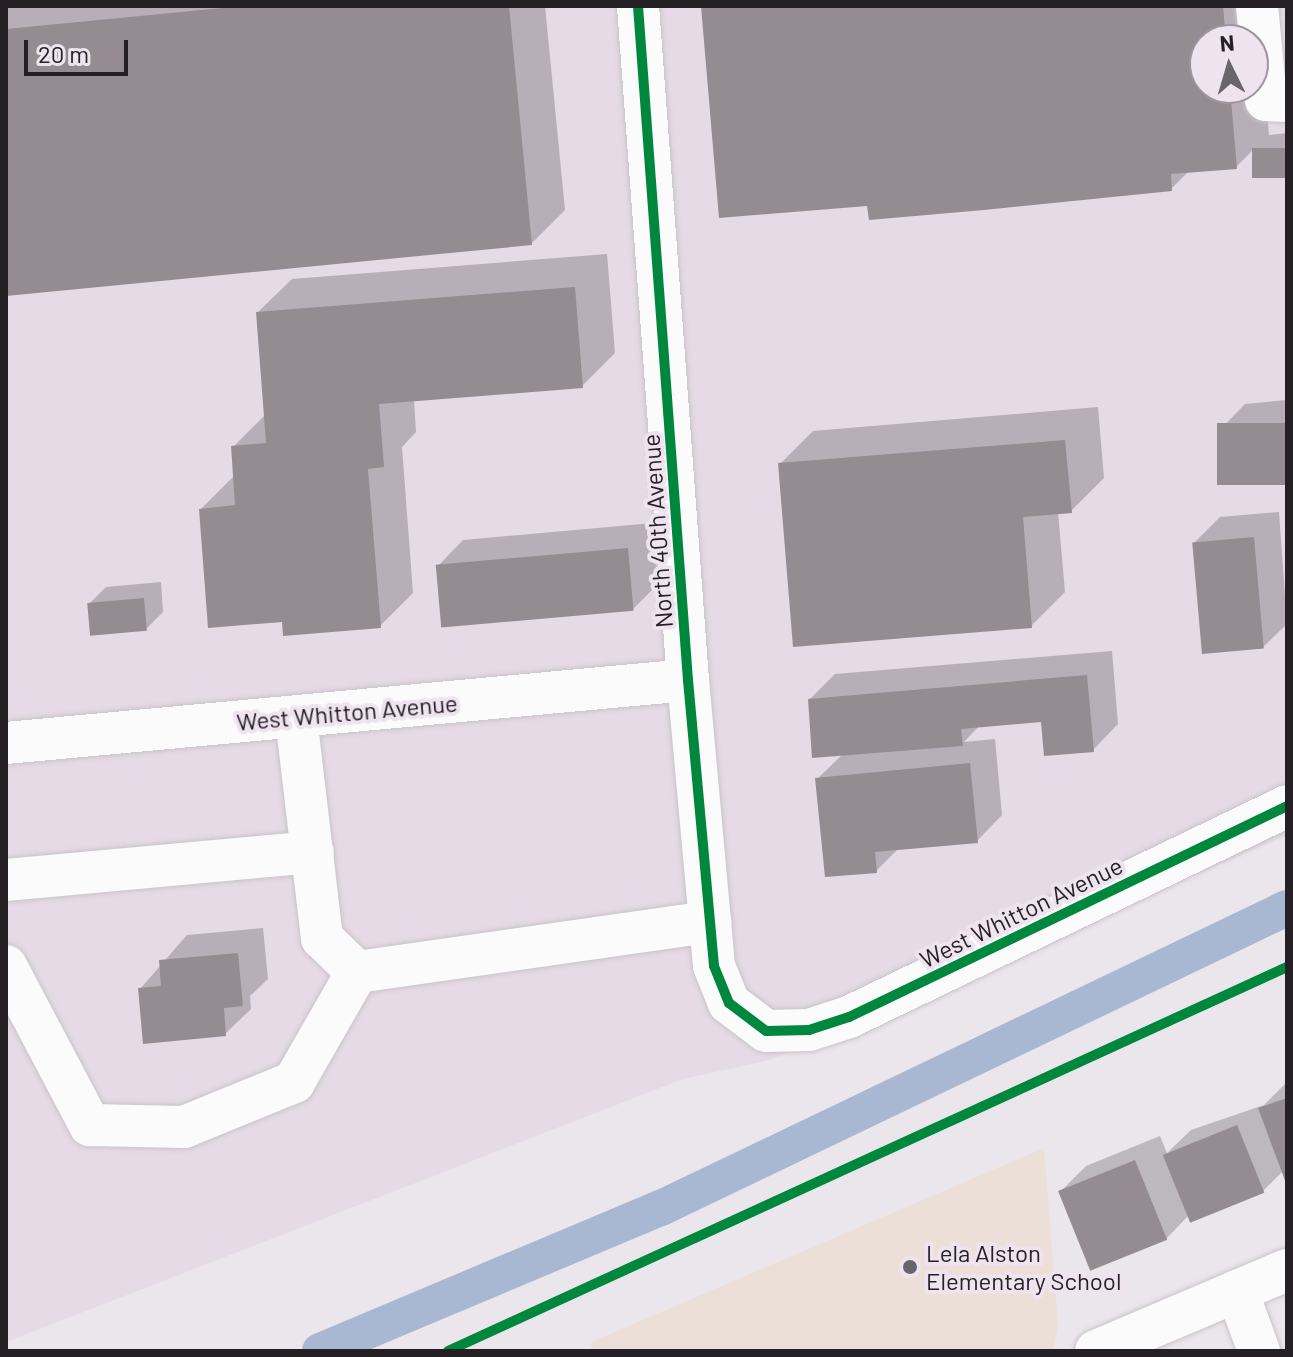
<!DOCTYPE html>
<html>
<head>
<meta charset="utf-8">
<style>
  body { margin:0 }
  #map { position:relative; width:1293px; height:1357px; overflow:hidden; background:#ebe6eb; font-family:Barlow,sans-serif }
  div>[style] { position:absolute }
  .built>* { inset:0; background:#e5dae5 }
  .education>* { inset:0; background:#ecdfd8 }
  .shadow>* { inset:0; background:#0003 }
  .canal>* { height:36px; margin:-18px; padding:0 18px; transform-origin:18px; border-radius:18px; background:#a8b7d2 }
  .building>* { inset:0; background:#958c92; transform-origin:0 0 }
  .roads { filter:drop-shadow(0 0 2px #c8c4c8) drop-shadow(0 0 2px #c8c4c8) }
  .minor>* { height:42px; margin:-21px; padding:0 21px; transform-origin:21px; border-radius:21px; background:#fcfbfc }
  .cycleway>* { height:10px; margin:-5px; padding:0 5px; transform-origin:5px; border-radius:5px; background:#00873e }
  .dots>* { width:22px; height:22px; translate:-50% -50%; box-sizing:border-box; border:4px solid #eee3ee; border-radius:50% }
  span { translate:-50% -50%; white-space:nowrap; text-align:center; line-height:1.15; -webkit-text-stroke:8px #eee3ee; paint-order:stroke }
  .street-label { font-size:24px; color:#242024 }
  .poi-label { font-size:24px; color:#242024 }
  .left { translate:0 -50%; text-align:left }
  .frame { position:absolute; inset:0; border:8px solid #242024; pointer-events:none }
  .north { position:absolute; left:1189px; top:24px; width:80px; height:80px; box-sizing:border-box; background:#eee3ee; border:2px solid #9d959d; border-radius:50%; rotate:355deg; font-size:22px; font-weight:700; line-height:32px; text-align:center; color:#242024 }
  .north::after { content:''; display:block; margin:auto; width:28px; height:36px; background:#6a656a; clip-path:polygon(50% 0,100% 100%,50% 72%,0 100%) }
  .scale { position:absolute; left:24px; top:40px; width:104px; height:36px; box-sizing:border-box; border:4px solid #242024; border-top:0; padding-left:10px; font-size:24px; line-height:28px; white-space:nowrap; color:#242024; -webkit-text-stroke:6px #eee3ee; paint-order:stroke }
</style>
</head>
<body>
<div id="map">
  <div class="built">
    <i style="clip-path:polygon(evenodd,6px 6px,1287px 6px,1287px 835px,770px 1060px,683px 1079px,6px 1342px,6px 6px,1205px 40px,1253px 40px,1253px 88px,1205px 88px,1205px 40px)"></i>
  </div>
  <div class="education">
    <i style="clip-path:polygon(1044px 1148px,1058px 1325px,1053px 1351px,592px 1351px,591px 1342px)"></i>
  </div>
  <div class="shadow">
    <i style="clip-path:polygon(6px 6px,545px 6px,565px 210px,532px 243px,6px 294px)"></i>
    <i style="clip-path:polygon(evenodd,703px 6px,1258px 6px,1269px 135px,1287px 133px,1287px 176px,1257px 178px,1254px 149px,1236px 167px,1189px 171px,1171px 189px,869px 204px,703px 6px,1205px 40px,1253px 40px,1253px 88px,1205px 88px,1205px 40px)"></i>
    <i style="clip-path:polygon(607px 254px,615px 353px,582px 386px,414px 399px,416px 432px,402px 447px,413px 593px,380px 626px,201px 509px,235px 475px,233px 447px,266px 414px,258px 312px,292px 279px)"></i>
    <i style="clip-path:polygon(1287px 400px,1287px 483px,1220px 430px,1245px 404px)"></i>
    <i style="clip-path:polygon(1098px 407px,1104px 478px,1071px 511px,1058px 512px,1065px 592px,1031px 626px,780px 464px,813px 431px)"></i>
    <i style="clip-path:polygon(1279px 512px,1287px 624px,1263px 647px,1194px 543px,1220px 517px)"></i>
    <i style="clip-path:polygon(653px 523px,658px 584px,632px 610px,438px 566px,463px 540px)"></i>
    <i style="clip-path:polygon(161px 582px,163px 612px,146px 629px,89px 604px,106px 587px)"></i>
    <i style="clip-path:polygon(1112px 651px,1118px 724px,1093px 750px,1043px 720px,980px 725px,964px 742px,995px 739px,1002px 815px,977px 841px,899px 848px,876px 871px,817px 779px,843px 754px,810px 699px,835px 674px)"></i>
    <i style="clip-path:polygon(263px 928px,268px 979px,250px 996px,251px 1009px,225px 1034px,140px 989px,187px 935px)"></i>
    <i style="clip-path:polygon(1287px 1082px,1287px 1180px,1283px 1171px,1263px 1191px,1189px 1215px,1166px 1239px,1060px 1192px,1086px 1166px,1160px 1136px,1167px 1153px,1191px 1130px,1264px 1105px)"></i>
  </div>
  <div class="canal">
    <i style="left:320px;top:1351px;width:370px;rotate:-22.8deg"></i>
    <i style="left:661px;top:1208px;width:694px;rotate:-25.61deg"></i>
  </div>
  <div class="building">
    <i style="clip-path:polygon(243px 6px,509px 6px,532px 245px,6px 296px,6px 29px)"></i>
    <i style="clip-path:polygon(701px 6px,1223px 6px,1226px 40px,1205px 40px,1205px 88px,1230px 88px,1237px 169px,1171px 174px,1172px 191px,984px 210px,869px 220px,867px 206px,719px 218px)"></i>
    <i style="left:1287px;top:148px;width:30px;height:35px;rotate:90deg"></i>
    <i style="clip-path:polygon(575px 287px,583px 388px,379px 404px,384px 467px,368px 469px,381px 628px,283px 636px,282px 622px,208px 628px,199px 509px,235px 505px,231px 446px,266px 443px,256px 312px)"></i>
    <i style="left:1287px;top:423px;width:62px;height:70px;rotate:90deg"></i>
    <i style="clip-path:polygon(1065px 440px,1072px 513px,1023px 517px,1032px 628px,793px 647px,778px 463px)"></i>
    <i style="left:1254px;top:537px;width:112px;height:62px;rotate:85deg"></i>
    <i style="left:628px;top:548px;width:63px;height:193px;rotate:85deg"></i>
    <i style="left:144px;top:598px;width:33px;height:57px;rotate:85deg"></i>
    <i style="clip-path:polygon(1087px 675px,1094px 752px,1044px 756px,1041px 722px,961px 729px,963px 746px,812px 758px,808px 699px)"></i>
    <i style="clip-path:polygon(970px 763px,978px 843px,875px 852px,877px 873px,825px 877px,815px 778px)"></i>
    <i style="clip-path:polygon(238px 953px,243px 1006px,224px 1008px,226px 1036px,143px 1044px,138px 988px,161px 986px,159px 960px)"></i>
    <i style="clip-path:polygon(1287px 1098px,1287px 1186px,1258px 1108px)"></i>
    <i style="left:1237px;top:1125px;width:73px;height:80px;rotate:68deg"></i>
    <i style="left:1135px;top:1160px;width:86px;height:83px;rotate:68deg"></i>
  </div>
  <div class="roads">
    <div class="minor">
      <i style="left:638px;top:6px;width:676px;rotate:85.76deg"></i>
      <i style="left:688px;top:680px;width:287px;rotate:84.8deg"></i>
      <i style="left:714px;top:966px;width:40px;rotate:68deg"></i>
      <i style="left:729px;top:1003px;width:46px;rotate:37.1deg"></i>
      <i style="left:766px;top:1031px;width:43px;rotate:-1.3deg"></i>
      <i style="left:809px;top:1030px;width:42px;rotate:-18deg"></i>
      <i style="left:849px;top:1017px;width:486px;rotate:-25.7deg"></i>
      <i style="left:1257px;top:6px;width:94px;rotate:84.5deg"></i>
      <i style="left:1266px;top:100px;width:21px;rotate:3deg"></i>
      <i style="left:296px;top:717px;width:223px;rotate:83.3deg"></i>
      <i style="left:322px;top:938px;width:49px;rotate:44.2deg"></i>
      <i style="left:357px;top:972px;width:357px;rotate:-8.1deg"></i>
      <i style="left:6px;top:743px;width:685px;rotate:-5.28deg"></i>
      <i style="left:6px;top:880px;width:308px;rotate:-5.2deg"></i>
      <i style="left:6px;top:966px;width:180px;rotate:62.2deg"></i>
      <i style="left:90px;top:1125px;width:94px;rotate:1.2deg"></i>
      <i style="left:184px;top:1127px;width:119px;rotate:-22.2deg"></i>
      <i style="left:294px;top:1082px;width:127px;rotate:-60.2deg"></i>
      <i style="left:1237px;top:1291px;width:64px;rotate:69.9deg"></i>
      <i style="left:1096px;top:1351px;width:207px;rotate:-23deg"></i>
    </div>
  </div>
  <div class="cycleway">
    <i style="left:638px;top:6px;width:676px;rotate:85.76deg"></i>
    <i style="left:688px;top:680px;width:287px;rotate:84.8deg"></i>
    <i style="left:714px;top:966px;width:40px;rotate:68deg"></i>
    <i style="left:729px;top:1003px;width:46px;rotate:37.1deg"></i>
    <i style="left:766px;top:1031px;width:43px;rotate:-1.3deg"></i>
    <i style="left:809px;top:1030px;width:42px;rotate:-18deg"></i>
    <i style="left:849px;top:1017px;width:486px;rotate:-25.7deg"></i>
    <i style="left:448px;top:1351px;width:923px;rotate:-24.59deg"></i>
  </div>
  <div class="dots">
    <i style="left:910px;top:1267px;background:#6a656a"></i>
  </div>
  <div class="street-label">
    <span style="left:657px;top:531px;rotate:-94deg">North 40th Avenue</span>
    <span style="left:347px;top:712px;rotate:-5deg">West Whitton Avenue</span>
    <span style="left:1021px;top:912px;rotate:-26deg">West Whitton Avenue</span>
  </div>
  <div class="poi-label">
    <span class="left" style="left:926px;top:1267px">Lela Alston<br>Elementary School</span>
  </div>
  <div class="frame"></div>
  <div class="north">N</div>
  <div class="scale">20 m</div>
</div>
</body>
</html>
